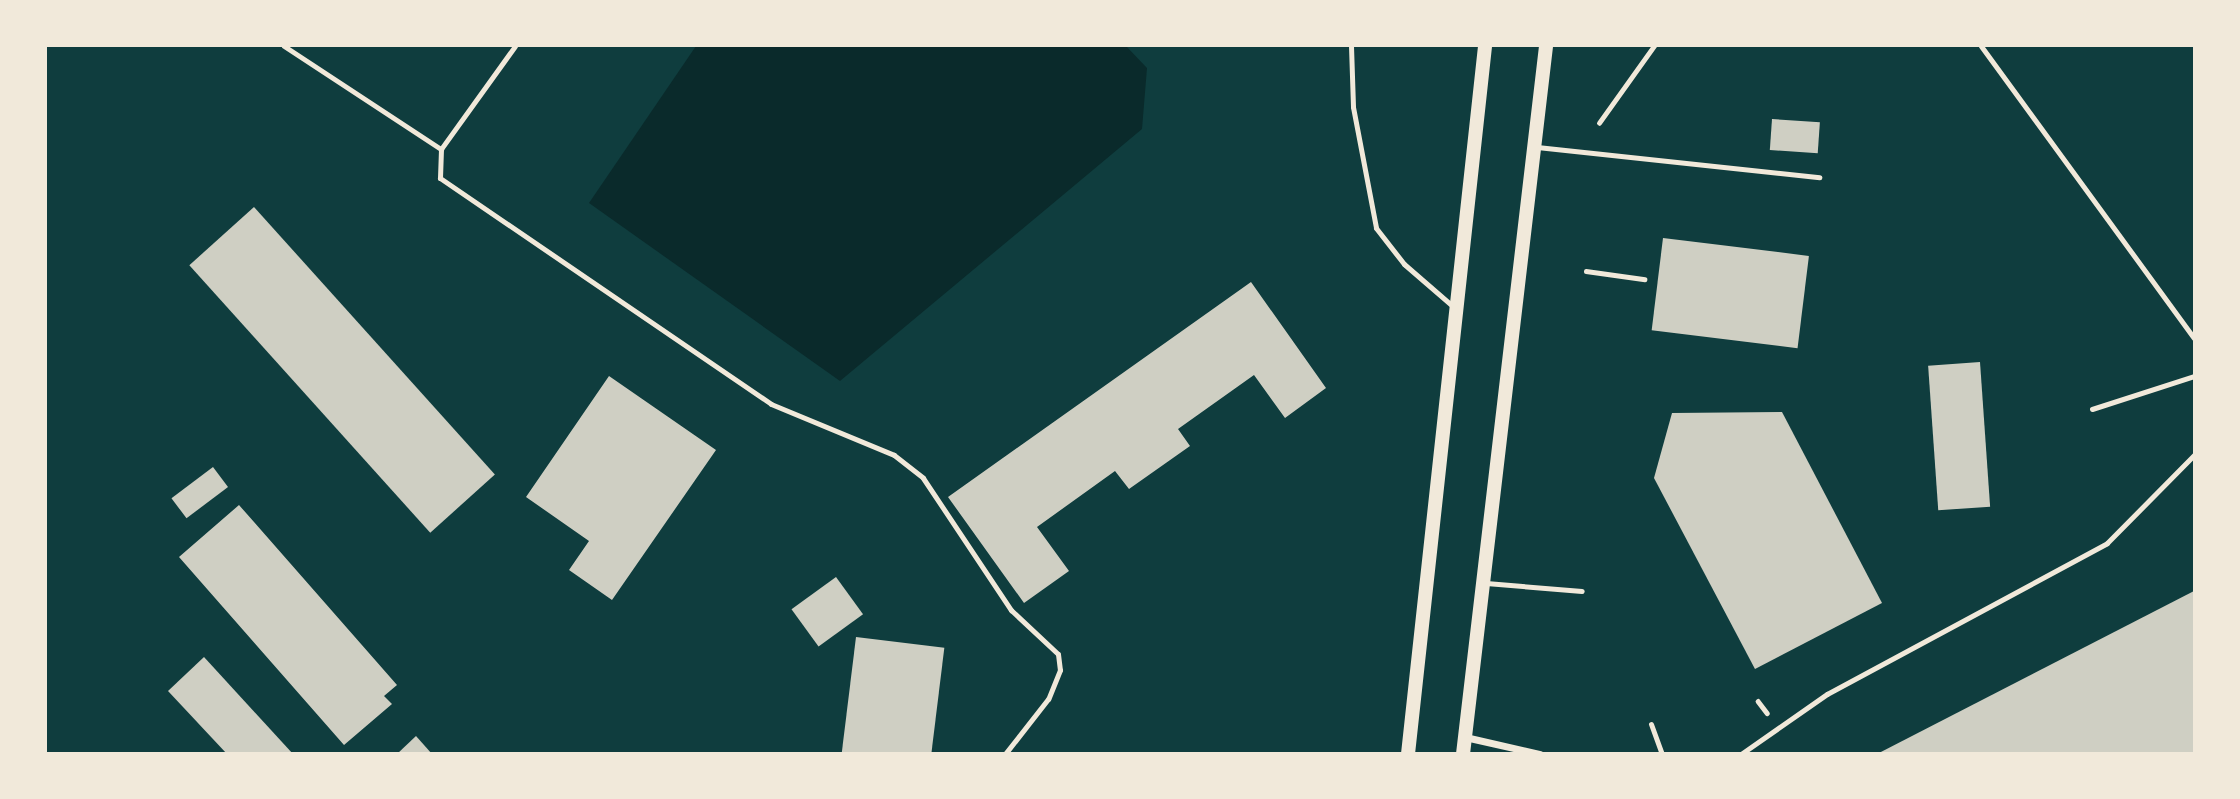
<!DOCTYPE html>
<html>
<head>
<meta charset="utf-8">
<style>
  body { margin:0 }
  #map { position:relative; width:2240px; height:799px; overflow:hidden; background:#0f3d3e; font-family:Manrope,sans-serif }
  div>[style] { position:absolute }
  .water>* { inset:0; background:#0a2a2b }
  .building>* { inset:0; background:#cfcfc3; transform-origin:0 0 }
  .path>* { height:4.5px; margin:-2.25px; padding:0 2.25px; transform-origin:2.25px; border-radius:2.25px; background:#f1e9da }
  .service>* { height:5px; margin:-2.5px; padding:0 2.5px; transform-origin:2.5px; border-radius:2.5px; background:#f1e9da }
  .minor>* { height:7px; margin:-3.5px; padding:0 3.5px; transform-origin:3.5px; border-radius:3.5px; background:#f1e9da }
  .secondary>* { height:14px; margin:-7px; padding:0 7px; transform-origin:7px; border-radius:7px; background:#f1e9da }
  span { translate:-50% -50%; white-space:nowrap; text-align:center; line-height:1.15; -webkit-text-stroke:5px #f1e9da; paint-order:stroke }
  .frame { position:absolute; inset:0; border:47px solid #f1e9da; pointer-events:none }
</style>
</head>
<body>
<div id="map">
  <div class="water">
    <i style="clip-path:polygon(696px 46px,1126px 46px,1147px 68px,1142px 129px,840px 381px,589px 203px)"></i>
  </div>
  <div class="building">
    <i style="left:1772px;top:119px;width:48px;height:31px;rotate:4deg"></i>
    <i style="left:254px;top:207px;width:360px;height:87px;rotate:48deg"></i>
    <i style="left:1663px;top:238px;width:147px;height:93px;rotate:7deg"></i>
    <i style="clip-path:polygon(1251px 282px,1326px 388px,1285px 418px,1254px 375px,1178px 429px,1190px 446px,1129px 489px,1115px 471px,1037px 527px,1069px 571px,1024px 603px,948px 497px)"></i>
    <i style="left:1980px;top:362px;width:145px;height:52px;rotate:86deg"></i>
    <i style="clip-path:polygon(609px 376px,716px 450px,612px 600px,569px 570px,589px 541px,526px 497px)"></i>
    <i style="clip-path:polygon(1782px 412px,1882px 603px,1755px 669px,1654px 478px,1672px 413px)"></i>
    <i style="left:213px;top:467px;width:25px;height:52px;rotate:53deg"></i>
    <i style="clip-path:polygon(239px 505px,397px 685px,384px 696px,392px 704px,344px 745px,179px 557px)"></i>
    <i style="left:836px;top:577px;width:46px;height:55px;rotate:54deg"></i>
    <i style="clip-path:polygon(2194px 591px,2194px 754px,1877px 754px)"></i>
    <i style="left:856px;top:637px;width:89px;height:118px;rotate:7deg"></i>
    <i style="clip-path:polygon(204px 657px,293px 754px,227px 754px,168px 691px)"></i>
    <i style="clip-path:polygon(416px 736px,432px 754px,397px 754px)"></i>
  </div>
  <div class="path">
    <i style="left:1599px;top:123px;width:95px;rotate:-54.5deg"></i>
    <i style="left:1586px;top:271px;width:59px;rotate:7.9deg"></i>
    <i style="left:1758px;top:701px;width:15px;rotate:53deg"></i>
  </div>
  <div class="service">
    <i style="left:284px;top:46px;width:188px;rotate:33.3deg"></i>
    <i style="left:515px;top:46px;width:127px;rotate:125.7deg"></i>
    <i style="left:441px;top:149px;width:29px;rotate:92deg"></i>
    <i style="left:440px;top:178px;width:401px;rotate:34.3deg"></i>
    <i style="left:771px;top:404px;width:133px;rotate:22.5deg"></i>
    <i style="left:894px;top:455px;width:37px;rotate:38deg"></i>
    <i style="left:923px;top:478px;width:159px;rotate:56.3deg"></i>
    <i style="left:1011px;top:610px;width:64px;rotate:43.1deg"></i>
    <i style="left:1058px;top:654px;width:16px;rotate:83deg"></i>
    <i style="left:1060px;top:670px;width:31px;rotate:112deg"></i>
    <i style="left:1048px;top:699px;width:70px;rotate:128deg"></i>
    <i style="left:1351px;top:46px;width:61px;rotate:88.1deg"></i>
    <i style="left:1353px;top:107px;width:123px;rotate:79.2deg"></i>
    <i style="left:1376px;top:228px;width:46px;rotate:52.1deg"></i>
    <i style="left:1404px;top:264px;width:67px;rotate:40.8deg"></i>
    <i style="left:1981px;top:46px;width:361px;rotate:53.9deg"></i>
    <i style="left:1537px;top:147px;width:284px;rotate:6.1deg"></i>
    <i style="left:2092px;top:409px;width:107px;rotate:-17.9deg"></i>
    <i style="left:1486px;top:583px;width:96px;rotate:4.8deg"></i>
    <i style="left:1651px;top:724px;width:32px;rotate:70deg"></i>
    <i style="left:1741px;top:754px;width:105px;rotate:-34.9deg"></i>
    <i style="left:1827px;top:694px;width:318px;rotate:-28.3deg"></i>
    <i style="left:2107px;top:543px;width:124px;rotate:-45.3deg"></i>
  </div>
  <div class="minor">
    <i style="left:1465px;top:737px;width:77px;rotate:12.8deg"></i>
  </div>
  <div class="secondary">
    <i style="left:1408px;top:754px;width:712px;rotate:-83.79deg"></i>
    <i style="left:1463px;top:754px;width:713px;rotate:-83.31deg"></i>
  </div>
  <div class="frame"></div>
</div>
</body>
</html>
